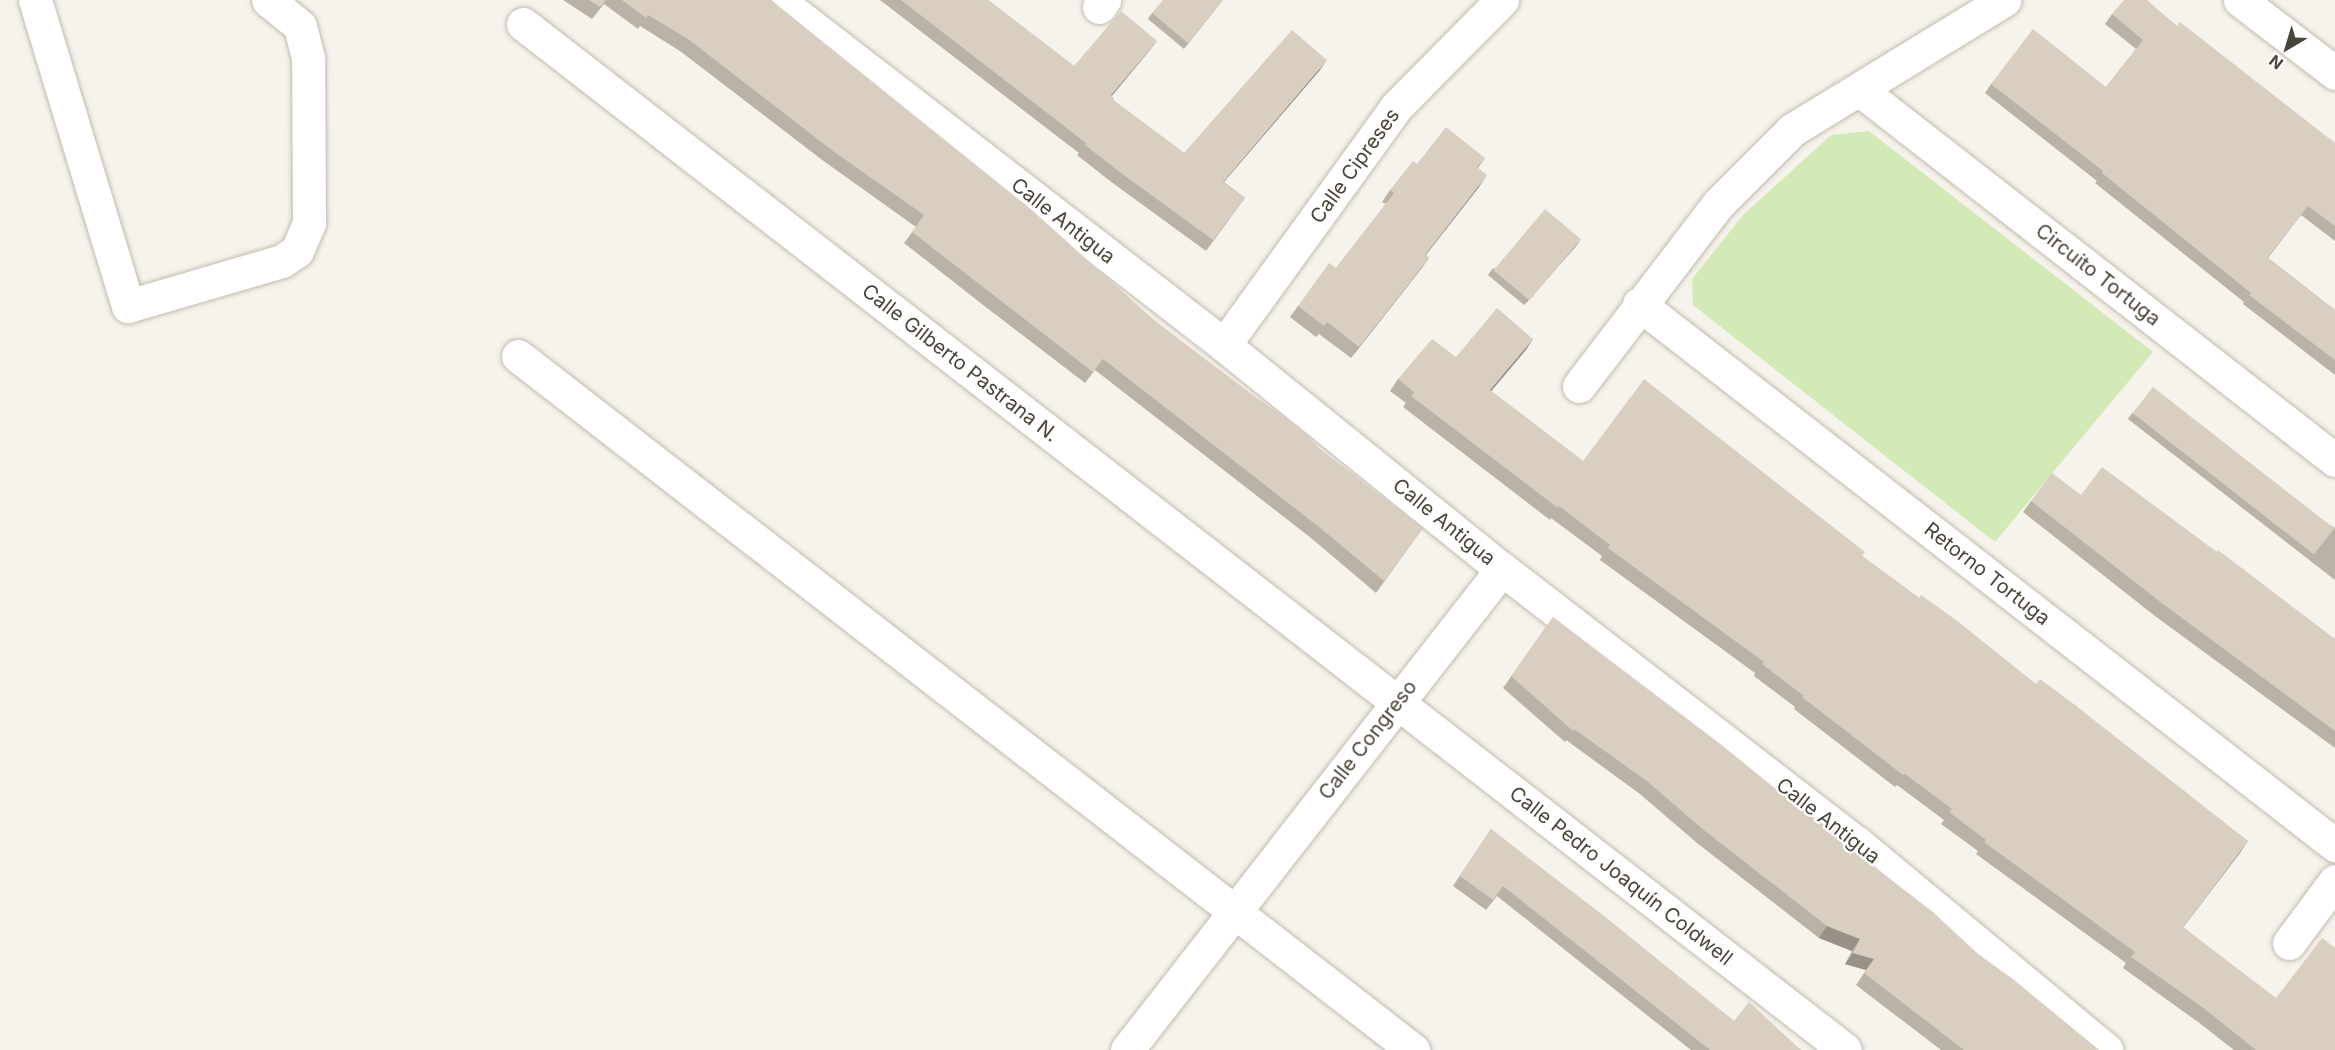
<!DOCTYPE html>
<html>
<head>
<meta charset="utf-8">
<style>
  body { margin:0 }
  #map { position:relative; width:2335px; height:1050px; overflow:hidden; background:#f6f3ec; font-family:Inter,sans-serif }
  div>[style] { position:absolute }
  .green>* { inset:0; background:#d2eab5 }
  .roads { filter:drop-shadow(0 0 2px #c2bbae) drop-shadow(0 0 2px #c2bbae) }
  .street>* { height:33px; margin:-16.5px; padding:0 16.5px; transform-origin:16.5px; border-radius:16.5px; background:#fff }
  .wall>* { inset:0; background:#bab2a6 }
  .shaded-wall>* { inset:0; background:#979187 }
  .building>* { inset:0; background:#d8cfc1; transform-origin:0 0 }
  span { translate:-50% -50%; white-space:nowrap; text-align:center; line-height:1.15; -webkit-text-stroke:4.5px #fff; paint-order:stroke }
  .street-label { font-size:20px; color:#4b4439 }
  .north { position:absolute; left:2257px; top:18px; width:60px; height:60px; -webkit-text-stroke:4px #fff; paint-order:stroke; rotate:218deg; font-size:16px; font-weight:700; line-height:24px; text-align:center; color:#4b4439 }
  .north::after { content:''; display:block; margin:auto; width:21px; height:27px; background:#4b4439; clip-path:polygon(50% 0,100% 100%,50% 72%,0 100%) }
</style>
</head>
<body>
<div id="map">
  <div class="green">
    <i style="clip-path:polygon(1869px 131px,2153px 352px,1995px 542px,1693px 305px,1692px 279px,1743px 215px,1831px 135px)"></i>
  </div>
  <div class="roads">
    <div class="street">
      <i style="left:35px;top:0;width:320px;rotate:73.1deg"></i>
      <i style="left:128px;top:306px;width:160px;rotate:-16.3deg"></i>
      <i style="left:282px;top:261px;width:18px;rotate:-34deg"></i>
      <i style="left:297px;top:251px;width:30px;rotate:-67deg"></i>
      <i style="left:309px;top:223px;width:165px;rotate:-90.3deg"></i>
      <i style="left:308px;top:58px;width:33px;rotate:-104deg"></i>
      <i style="left:300px;top:26px;width:41px;rotate:-140.9deg"></i>
      <i style="left:778px;top:0;width:564px;rotate:37.72deg"></i>
      <i style="left:1224px;top:345px;width:357px;rotate:38.9deg"></i>
      <i style="left:1502px;top:569px;width:448px;rotate:37.7deg"></i>
      <i style="left:1857px;top:843px;width:324px;rotate:39.7deg"></i>
      <i style="left:2240px;top:0;width:120px;rotate:37.5deg"></i>
      <i style="left:1099px;top:7px;width:9px;rotate:-54deg"></i>
      <i style="left:523px;top:24px;width:1673px;rotate:37.81deg"></i>
      <i style="left:1860px;top:90px;width:602px;rotate:37.92deg"></i>
      <i style="left:1639px;top:304px;width:882px;rotate:37.86deg"></i>
      <i style="left:1224px;top:345px;width:294px;rotate:-54.1deg"></i>
      <i style="left:1396px;top:107px;width:151px;rotate:-45.3deg"></i>
      <i style="left:518px;top:356px;width:1133px;rotate:37.79deg"></i>
      <i style="left:1579px;top:386px;width:229px;rotate:-52.6deg"></i>
      <i style="left:1718px;top:204px;width:105px;rotate:-45deg"></i>
      <i style="left:1792px;top:130px;width:249px;rotate:-31.5deg"></i>
      <i style="left:2289px;top:943px;width:77px;rotate:-53.4deg"></i>
      <i style="left:1127px;top:1050px;width:610px;rotate:-52.06deg"></i>
    </div>
  </div>
  <div class="wall">
    <i style="clip-path:polygon(563px 0,771px 0,1155px 321px,1322px 451px,1423px 528px,1376px 593px,1311px 538px,1095px 370px,1085px 383px,987px 308px,904px 243px,916px 227px,825px 162px,680px 51px,640px 26px,638px 29px,604px 4px,592px 19px)"></i>
    <i style="clip-path:polygon(880px 0,988px 0,1074px 66px,1157px 41px,1149px 51px,1112px 96px,1113px 100px,1184px 153px,1320px 70px,1224px 182px,1245px 198px,1206px 251px,1110px 181px,1077px 155px,1079px 153px)"></i>
    <i style="clip-path:polygon(1223px 0,1184px 49px,1148px 19px,1152px 13px)"></i>
    <i style="clip-path:polygon(2112px 14px,2177px 26px,2335px 143px,2335px 241px,2301px 215px,2268px 258px,2335px 310px,2335px 375px,2243px 304px,2244px 302px,2095px 183px,2097px 181px,1985px 93px,1991px 84px,2106px 87px,2136px 49px,2105px 24px)"></i>
    <i style="clip-path:polygon(1485px 158px,1478px 168px,1479px 187px,1426px 255px,1429px 258px,1421px 269px,1351px 358px,1319px 334px,1316px 337px,1290px 317px,1298px 306px,1336px 268px,1386px 204px,1382px 202px,1390px 190px,1417px 164px)"></i>
    <i style="clip-path:polygon(1577px 245px,1524px 305px,1488px 275px,1492px 269px)"></i>
    <i style="clip-path:polygon(1533px 339px,1525px 351px,1491px 391px,1583px 461px,1862px 556px,2248px 841px,2183px 927px,2335px 1050px,2234px 1050px,2198px 1022px,2123px 968px,2126px 963px,1976px 854px,1978px 851px,1941px 824px,1944px 820px,1897px 785px,1895px 787px,1794px 709px,1795px 707px,1754px 676px,1755px 673px,1600px 560px,1602px 556px,1551px 518px,1550px 520px,1403px 407px,1406px 403px,1390px 391px,1398px 379px,1456px 357px)"></i>
    <i style="clip-path:polygon(2132px 413px,2335px 528px,2335px 580px,2128px 419px)"></i>
    <i style="clip-path:polygon(2081px 495px,2335px 639px,2335px 748px,2155px 616px,2023px 512px,2031px 501px)"></i>
    <i style="clip-path:polygon(1553px 617px,1788px 799px,1881px 872px,1978px 954px,2099px 1050px,1941px 1050px,1856px 985px,1866px 970px,1845px 964px,1852px 951px,1819px 938px,1697px 843px,1640px 794px,1566px 740px,1565px 742px,1503px 688px)"></i>
    <i style="clip-path:polygon(1491px 829px,1734px 1021px,1801px 1050px,1691px 1050px,1497px 896px,1486px 910px,1453px 886px)"></i>
  </div>
  <div class="shaded-wall">
    <i style="clip-path:polygon(1157px 41px,1149px 51px,1103px 106px,1111px 95px)"></i>
    <i style="clip-path:polygon(1327px 60px,1320px 70px,1215px 192px,1223px 182px)"></i>
    <i style="clip-path:polygon(1487px 175px,1479px 187px,1417px 266px,1425px 255px)"></i>
    <i style="clip-path:polygon(1581px 239px,1577px 245px,1524px 305px,1528px 299px)"></i>
    <i style="clip-path:polygon(1429px 258px,1421px 269px,1351px 358px,1359px 347px)"></i>
    <i style="clip-path:polygon(1533px 339px,1525px 351px,1482px 402px,1490px 390px)"></i>
    <i style="clip-path:polygon(2248px 841px,2240px 853px,2175px 938px,2183px 927px)"></i>
    <i style="clip-path:polygon(1827px 926px,1860px 939px,1852px 951px,1819px 938px)"></i>
    <i style="clip-path:polygon(1853px 953px,1874px 959px,1866px 970px,1845px 964px)"></i>
  </div>
  <div class="building">
    <i style="clip-path:polygon(589px 0,606px 0,600px 7px)"></i>
    <i style="clip-path:polygon(622px 0,771px 0,1032px 210px,1155px 321px,1254px 396px,1298px 426px,1322px 451px,1423px 528px,1384px 581px,1319px 527px,1103px 359px,1093px 372px,912px 232px,924px 215px,833px 151px,688px 39px,648px 15px,646px 18px)"></i>
    <i style="clip-path:polygon(901px 0,988px 0,1074px 66px,1121px 11px,1157px 41px,1111px 95px,1114px 98px,1113px 100px,1184px 153px,1292px 30px,1327px 60px,1223px 182px,1245px 198px,1213px 240px,1117px 170px,1085px 145px,1086px 143px)"></i>
    <i style="clip-path:polygon(1163px 0,1223px 0,1188px 43px,1152px 13px)"></i>
    <i style="clip-path:polygon(2124px 0,2147px 0,2177px 26px,2180px 22px,2335px 143px,2335px 226px,2308px 206px,2267px 258px,2335px 310px,2335px 360px,2249px 295px,2251px 293px,2102px 173px,2103px 171px,1991px 84px,2033px 29px,2106px 87px,2143px 40px,2112px 14px)"></i>
    <i style="clip-path:polygon(1446px 127px,1485px 158px,1477px 167px,1487px 175px,1425px 255px,1429px 258px,1359px 347px,1327px 322px,1324px 326px,1298px 306px,1329px 263px,1336px 268px,1394px 193px,1390px 190px,1413px 161px,1417px 164px)"></i>
    <i style="left:1545px;top:209px;width:47px;height:80px;rotate:40deg"></i>
    <i style="clip-path:polygon(1497px 308px,1533px 339px,1490px 390px,1583px 461px,1644px 379px,1865px 552px,1862px 556px,1919px 598px,1921px 595px,1956px 620px,2036px 684px,2040px 679px,2075px 705px,2248px 841px,2183px 927px,2276px 998px,2322px 938px,2335px 948px,2335px 1050px,2256px 1050px,2206px 1010px,2131px 957px,2135px 952px,1984px 842px,1986px 840px,1949px 812px,1952px 809px,1905px 774px,1903px 775px,1802px 697px,1804px 696px,1762px 664px,1764px 662px,1608px 548px,1610px 545px,1559px 506px,1558px 508px,1411px 396px,1414px 392px,1398px 379px,1432px 339px,1456px 357px)"></i>
    <i style="left:2153px;top:387px;width:230px;height:33px;rotate:38deg"></i>
    <i style="clip-path:polygon(2102px 467px,2217px 552px,2218px 550px,2335px 639px,2335px 731px,2163px 604px,2031px 501px,2052px 473px,2081px 495px)"></i>
    <i style="clip-path:polygon(1553px 617px,1723px 746px,1788px 799px,1845px 840px,1881px 872px,1933px 912px,1978px 954px,2013px 979px,2099px 1050px,1964px 1050px,1864px 973px,1874px 959px,1853px 953px,1860px 939px,1827px 926px,1705px 831px,1648px 782px,1574px 729px,1573px 731px,1511px 676px)"></i>
    <i style="clip-path:polygon(1491px 829px,1604px 916px,1734px 1021px,1749px 1002px,1801px 1050px,1710px 1050px,1503px 886px,1493px 900px,1460px 876px)"></i>
  </div>
  <div class="street-label">
    <span style="left:1355px;top:166px;rotate:-54deg">Calle Cipreses</span>
    <span style="left:1063px;top:221px;rotate:38deg">Calle Antigua</span>
    <span style="left:2098px;top:275px;rotate:38deg">Circuito Tortuga</span>
    <span style="left:960px;top:363px;rotate:38deg">Calle Gilberto Pastrana N.</span>
    <span style="left:1444px;top:522px;rotate:39deg">Calle Antigua</span>
    <span style="left:1987px;top:574px;rotate:38deg">Retorno Tortuga</span>
    <span style="left:1368px;top:740px;rotate:-52deg">Calle Congreso</span>
    <span style="left:1828px;top:821px;rotate:38deg">Calle Antigua</span>
    <span style="left:1621px;top:876px;rotate:38deg">Calle Pedro Joaquín Coldwell</span>
  </div>
  <div class="north">N</div>
</div>
</body>
</html>
